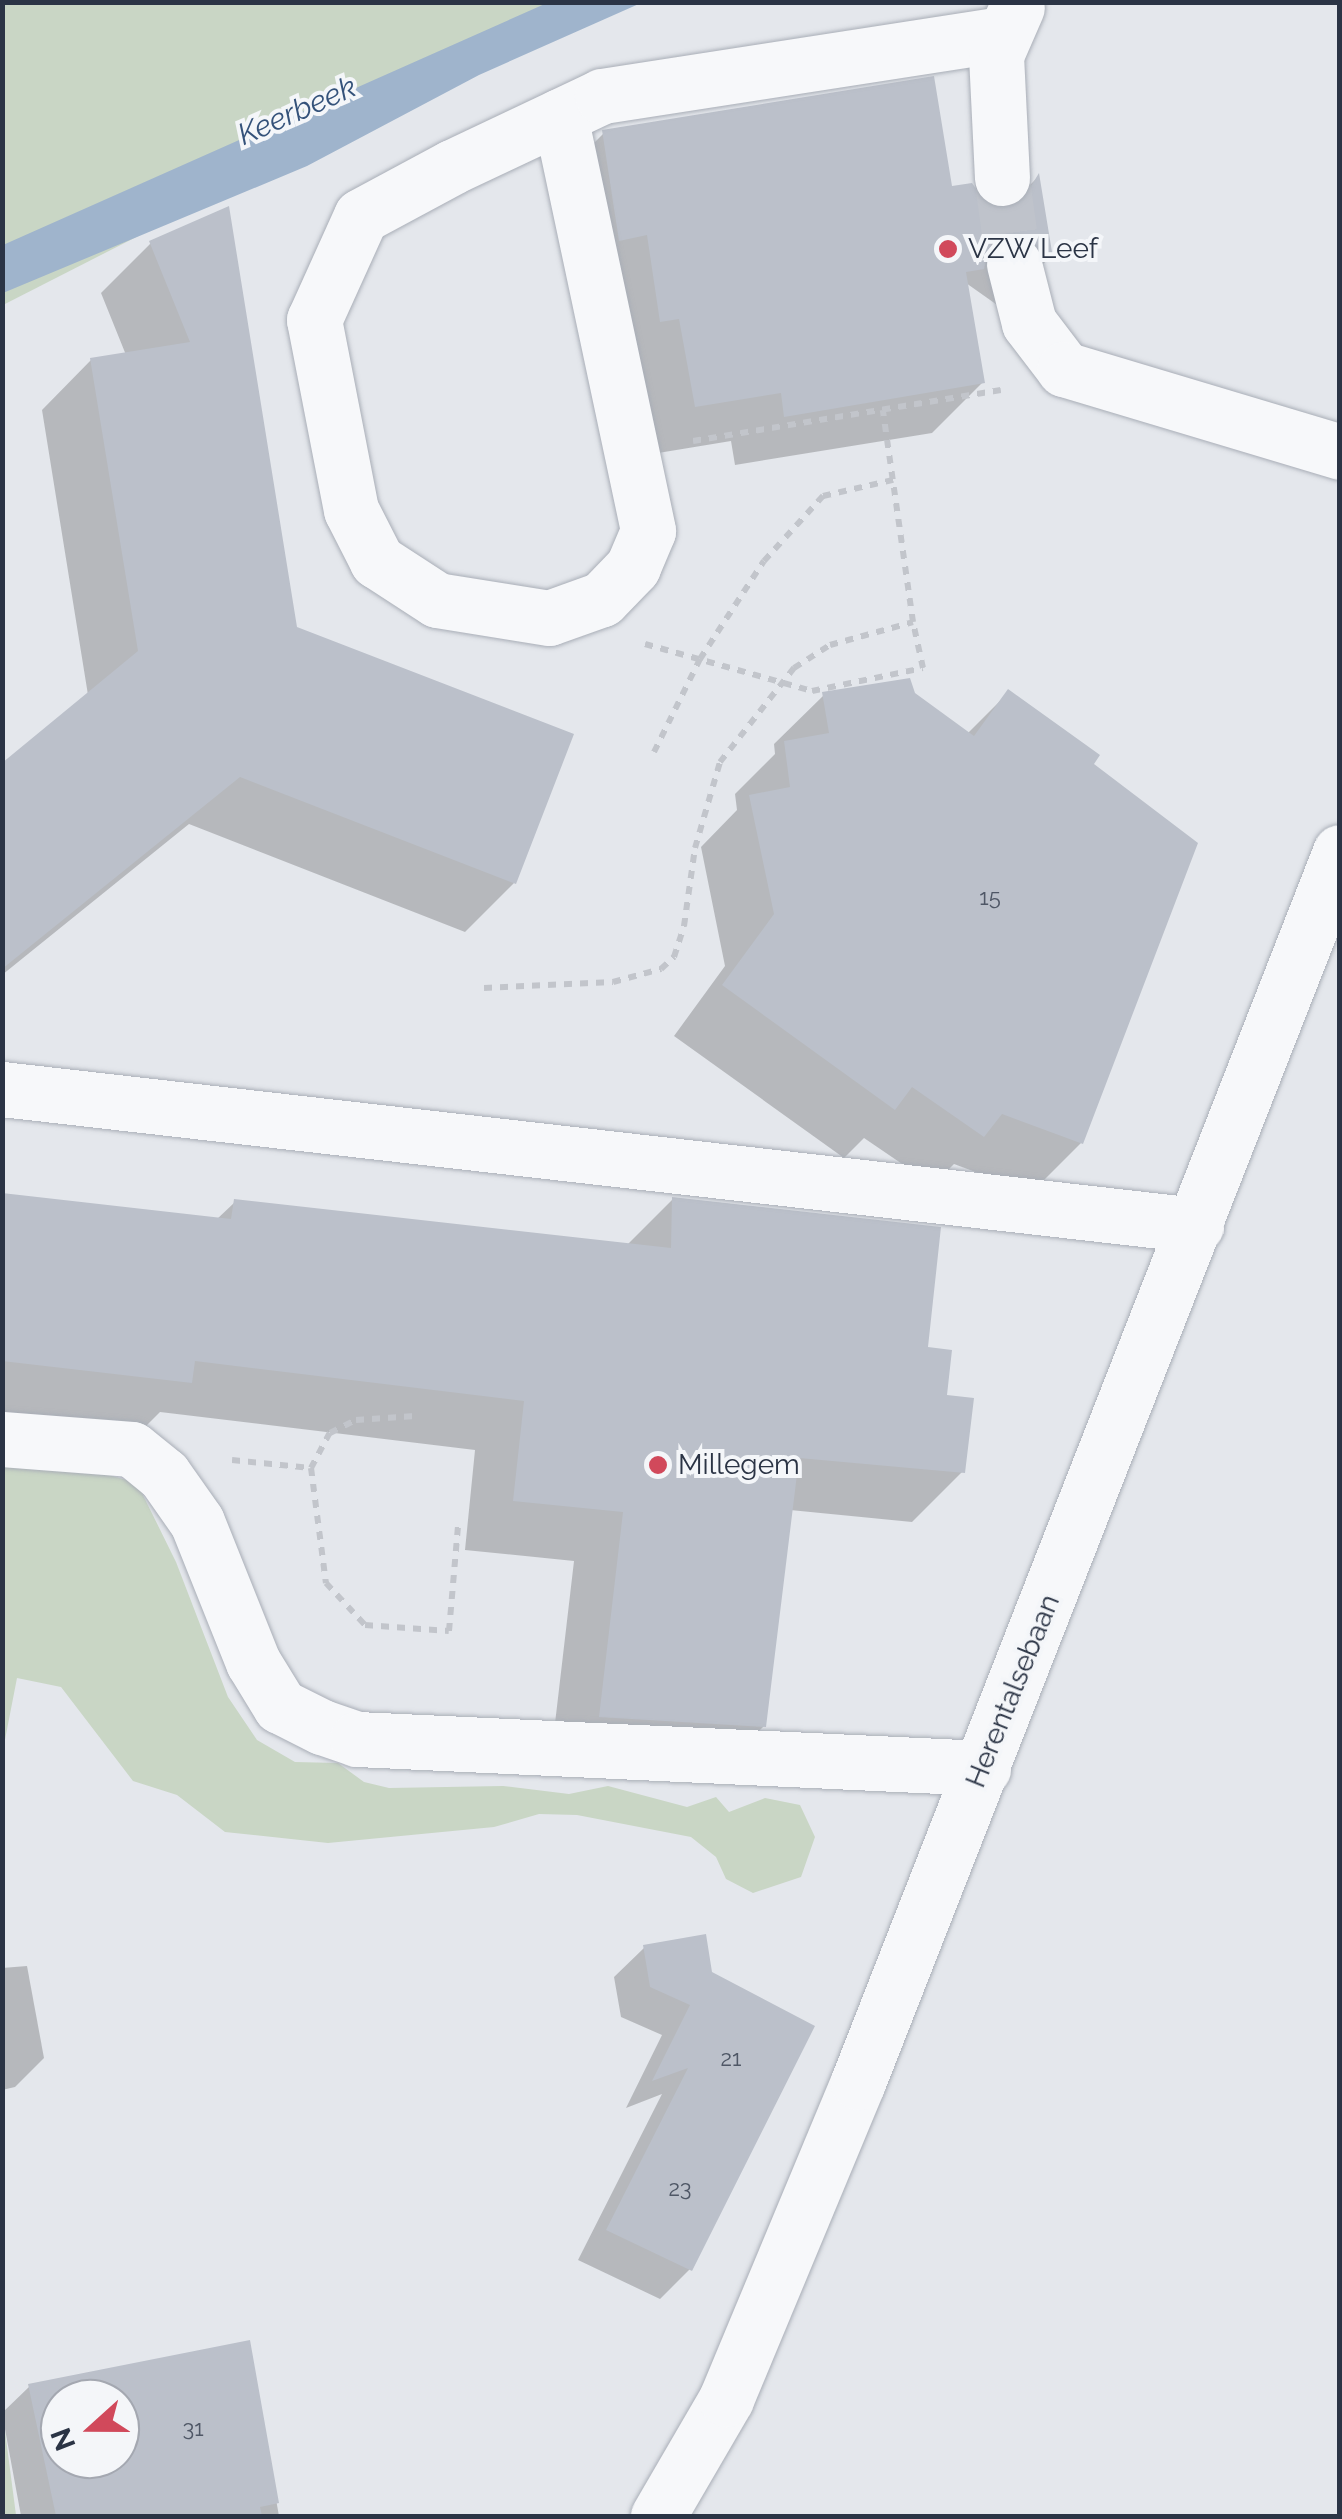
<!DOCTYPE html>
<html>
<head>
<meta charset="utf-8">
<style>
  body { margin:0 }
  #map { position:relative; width:1342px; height:2519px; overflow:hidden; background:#e4e7ec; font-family:Raleway,sans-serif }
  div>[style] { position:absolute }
  .green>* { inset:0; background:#c9d6c5 }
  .water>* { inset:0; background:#9fb4cc }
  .shadow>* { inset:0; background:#0003 }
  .building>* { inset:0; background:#bbc0ca }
  .minor-tunnel>* { height:55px; margin-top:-27.5px; transform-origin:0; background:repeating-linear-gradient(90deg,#bfc3cb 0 55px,transparent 0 83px) }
  .path>* { height:6px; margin-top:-3px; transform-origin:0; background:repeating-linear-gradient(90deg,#c2c5cb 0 8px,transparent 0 16px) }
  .roads { filter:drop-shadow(0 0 2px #a9aeb7) drop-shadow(0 0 2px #a9aeb7) }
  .minor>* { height:55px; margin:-27.5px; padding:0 27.5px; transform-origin:27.5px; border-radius:27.5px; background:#f7f8fa }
  .dots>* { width:28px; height:28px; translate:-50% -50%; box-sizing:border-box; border:5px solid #f4f6f9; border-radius:50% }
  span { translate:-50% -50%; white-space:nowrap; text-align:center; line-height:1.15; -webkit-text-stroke:8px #f4f6f9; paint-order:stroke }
  .number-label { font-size:22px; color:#4f5766 }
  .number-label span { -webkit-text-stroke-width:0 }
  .poi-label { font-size:28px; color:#2b3445 }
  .left { translate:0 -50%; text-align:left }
  .street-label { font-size:28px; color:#2b3445 }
  .water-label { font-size:30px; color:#34527a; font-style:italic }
  .frame { position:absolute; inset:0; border:5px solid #2b3445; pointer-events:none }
  .north { position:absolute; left:40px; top:2379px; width:100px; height:100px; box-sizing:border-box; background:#f4f6f9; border:2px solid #a4a8b1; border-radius:50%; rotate:249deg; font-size:28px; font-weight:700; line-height:40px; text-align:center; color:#2b3445 }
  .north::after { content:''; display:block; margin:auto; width:35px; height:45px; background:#d1495b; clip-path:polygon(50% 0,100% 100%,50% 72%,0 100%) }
</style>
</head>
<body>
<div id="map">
  <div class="green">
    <i style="clip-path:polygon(3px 3px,595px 3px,3px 305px)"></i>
    <i style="clip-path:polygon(3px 1460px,77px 1466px,137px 1483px,176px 1562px,228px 1697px,257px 1740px,295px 1762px,338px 1763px,364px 1782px,389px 1788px,503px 1786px,569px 1794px,608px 1786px,687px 1807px,716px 1797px,729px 1812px,765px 1798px,800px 1805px,815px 1837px,801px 1877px,753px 1893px,726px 1879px,716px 1857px,691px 1837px,577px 1815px,539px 1814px,494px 1827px,328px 1843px,225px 1832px,177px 1795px,133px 1781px,61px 1687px,17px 1678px,3px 1750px)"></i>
    <i style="clip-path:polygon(3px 2416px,16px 2515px,15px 2516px,3px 2516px)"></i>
  </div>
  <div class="water">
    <i style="clip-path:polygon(547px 3px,641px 3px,479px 75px,307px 166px,3px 293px,3px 245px)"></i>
  </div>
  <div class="shadow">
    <i style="clip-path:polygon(604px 133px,950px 189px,1004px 211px,1037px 178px,1050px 257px,1000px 307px,966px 283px,982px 383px,932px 433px,735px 465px,731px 441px,646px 455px,554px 183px)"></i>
    <i style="clip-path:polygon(227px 210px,295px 629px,514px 883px,465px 932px,189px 824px,2px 975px,2px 766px,88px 695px,42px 410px,91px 360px,126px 355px,101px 293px,150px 244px)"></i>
    <i style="clip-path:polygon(1009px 692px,1091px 764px,1081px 1143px,1031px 1193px,954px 1164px,933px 1185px,864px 1138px,844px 1158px,674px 1036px,725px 966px,701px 847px,737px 810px,735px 794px,775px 754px,774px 744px,824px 695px,913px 694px,967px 734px)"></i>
    <i style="clip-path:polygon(2px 1195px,216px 1220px,235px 1202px,626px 1246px,673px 1199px,925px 1349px,962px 1472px,912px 1522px,790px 1510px,764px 1726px,714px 1776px,550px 1766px,574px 1561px,465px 1550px,475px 1450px,160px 1412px,140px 1432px,2px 1416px)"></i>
    <i style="clip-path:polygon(644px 1948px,710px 1973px,690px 2269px,660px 2299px,578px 2260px,662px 2094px,626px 2108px,662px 2035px,621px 2017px,614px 1977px)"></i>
    <i style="clip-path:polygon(27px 1966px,44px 2058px,15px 2087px,2px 2090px,2px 1968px)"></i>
    <i style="clip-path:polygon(evenodd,248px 2343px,279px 2516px,21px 2516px,2px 2413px,30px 2386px,248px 2343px,60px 2399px,120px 2399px,120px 2459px,60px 2459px,60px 2399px)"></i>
  </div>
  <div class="building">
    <i style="clip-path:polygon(934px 76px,952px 186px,972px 183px,987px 205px,1004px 209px,1020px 204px,1039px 173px,1053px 258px,1045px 259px,1023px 234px,1007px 234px,992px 242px,984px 269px,966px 272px,985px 383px,784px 417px,781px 393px,695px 407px,679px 319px,660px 322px,647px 235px,619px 241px,602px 130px)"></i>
    <i style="clip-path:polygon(229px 206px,297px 627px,574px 734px,516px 884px,240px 777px,2px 969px,2px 763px,138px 651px,90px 358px,190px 342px,149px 241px)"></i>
    <i style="clip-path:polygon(910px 678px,915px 693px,974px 736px,1008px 689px,1100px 755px,1094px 764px,1198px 843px,1083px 1144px,1002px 1114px,984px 1137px,912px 1087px,895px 1110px,722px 985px,774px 914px,749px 795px,790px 787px,784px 741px,829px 733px,822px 692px)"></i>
    <i style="clip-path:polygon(2px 1193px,231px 1219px,234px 1199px,671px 1248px,672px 1197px,941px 1227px,928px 1347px,952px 1350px,947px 1395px,974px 1398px,965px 1473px,799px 1458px,766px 1727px,599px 1717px,623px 1512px,513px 1501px,524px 1401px,195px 1361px,192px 1383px,2px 1361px)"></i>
    <i style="clip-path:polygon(706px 1934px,712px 1972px,815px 2026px,692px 2271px,606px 2230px,688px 2068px,652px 2081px,690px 2005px,650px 1987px,643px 1945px)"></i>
    <i style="clip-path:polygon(evenodd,250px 2340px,279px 2503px,260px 2507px,262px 2516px,56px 2516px,28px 2384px,250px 2340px,60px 2399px,120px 2399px,120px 2459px,60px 2459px,60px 2399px)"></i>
  </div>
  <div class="minor-tunnel">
    <i style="left:1002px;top:178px;width:87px;rotate:82.1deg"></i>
  </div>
  <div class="path">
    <i style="left:693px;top:441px;width:312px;rotate:-9.4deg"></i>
    <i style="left:645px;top:644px;width:173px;rotate:15.7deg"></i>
    <i style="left:812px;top:691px;width:113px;rotate:-11.7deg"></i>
    <i style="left:923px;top:668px;width:47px;rotate:-102.3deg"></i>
    <i style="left:654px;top:752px;width:104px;rotate:-63.7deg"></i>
    <i style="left:700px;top:659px;width:117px;rotate:-56.9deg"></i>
    <i style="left:764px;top:561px;width:88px;rotate:-47.8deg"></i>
    <i style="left:823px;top:496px;width:72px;rotate:-12.9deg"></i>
    <i style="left:484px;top:988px;width:129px;rotate:-2.7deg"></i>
    <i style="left:613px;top:982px;width:50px;rotate:-15.2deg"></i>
    <i style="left:661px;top:969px;width:18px;rotate:-43deg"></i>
    <i style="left:674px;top:957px;width:33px;rotate:-72deg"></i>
    <i style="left:684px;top:926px;width:79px;rotate:-82deg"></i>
    <i style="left:695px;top:848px;width:90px;rotate:-73.8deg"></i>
    <i style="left:720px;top:762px;width:120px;rotate:-51.8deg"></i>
    <i style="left:794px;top:668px;width:43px;rotate:-32.6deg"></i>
    <i style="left:830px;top:645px;width:86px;rotate:-15.5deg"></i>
    <i style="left:913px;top:622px;width:214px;rotate:-98.1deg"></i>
    <i style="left:232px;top:1460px;width:79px;rotate:5.8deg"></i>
    <i style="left:311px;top:1468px;width:116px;rotate:82.6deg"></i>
    <i style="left:326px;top:1583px;width:57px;rotate:47.1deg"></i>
    <i style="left:365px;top:1625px;width:84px;rotate:4.1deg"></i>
    <i style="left:449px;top:1631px;width:106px;rotate:-85.1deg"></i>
    <i style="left:311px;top:1468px;width:40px;rotate:-62deg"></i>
    <i style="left:330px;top:1433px;width:29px;rotate:-27deg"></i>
    <i style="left:356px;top:1420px;width:59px;rotate:-3.9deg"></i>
  </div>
  <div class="roads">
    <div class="minor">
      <i style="left:560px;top:116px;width:424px;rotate:78deg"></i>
      <i style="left:648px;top:531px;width:39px;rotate:113deg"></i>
      <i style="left:633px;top:567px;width:45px;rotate:134.1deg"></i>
      <i style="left:602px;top:599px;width:56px;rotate:160.3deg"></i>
      <i style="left:549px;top:618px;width:113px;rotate:-170.9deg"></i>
      <i style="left:437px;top:600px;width:72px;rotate:-147deg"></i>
      <i style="left:377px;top:561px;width:57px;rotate:-117deg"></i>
      <i style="left:351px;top:510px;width:194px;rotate:-101deg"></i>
      <i style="left:314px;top:320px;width:114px;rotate:-65.7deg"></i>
      <i style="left:361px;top:216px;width:103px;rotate:-28.3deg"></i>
      <i style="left:452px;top:167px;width:166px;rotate:-25.3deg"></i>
      <i style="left:602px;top:96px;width:407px;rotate:-8.8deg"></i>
      <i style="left:1002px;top:178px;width:123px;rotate:-92.8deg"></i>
      <i style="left:996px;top:55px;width:52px;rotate:-66.4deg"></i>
      <i style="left:1014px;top:264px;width:61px;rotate:75.7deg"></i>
      <i style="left:1029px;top:323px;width:58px;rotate:52.7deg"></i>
      <i style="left:1064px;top:369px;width:288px;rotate:16.7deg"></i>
      <i style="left:2px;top:1089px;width:1202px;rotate:6.5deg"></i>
      <i style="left:2px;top:1439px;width:130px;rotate:4.4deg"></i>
      <i style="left:132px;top:1449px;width:41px;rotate:39.1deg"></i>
      <i style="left:164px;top:1475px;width:57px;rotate:54.9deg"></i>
      <i style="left:197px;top:1522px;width:151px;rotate:68.2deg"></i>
      <i style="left:253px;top:1662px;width:52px;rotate:58.5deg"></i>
      <i style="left:280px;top:1706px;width:47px;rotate:26.6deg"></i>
      <i style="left:322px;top:1727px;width:37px;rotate:19deg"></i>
      <i style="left:357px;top:1739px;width:627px;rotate:2.65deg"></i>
      <i style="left:658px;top:2516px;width:135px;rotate:-59.8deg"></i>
      <i style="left:726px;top:2399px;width:343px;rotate:-67.4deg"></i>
      <i style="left:858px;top:2082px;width:1321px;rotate:-68.6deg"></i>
    </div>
  </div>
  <div class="dots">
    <i style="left:948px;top:249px;background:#d1495b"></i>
    <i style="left:658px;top:1465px;background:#d1495b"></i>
  </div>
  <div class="number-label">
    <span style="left:990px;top:898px">15</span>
    <span style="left:731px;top:2059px">21</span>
    <span style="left:680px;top:2189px">23</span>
    <span style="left:193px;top:2429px">31</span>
  </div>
  <div class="poi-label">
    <span class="left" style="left:968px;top:249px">VZW Leef</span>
    <span class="left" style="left:678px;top:1465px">Millegem</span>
  </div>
  <div class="street-label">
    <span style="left:1013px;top:1691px;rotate:-68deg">Herentalsebaan</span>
  </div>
  <div class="water-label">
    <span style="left:297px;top:111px;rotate:-24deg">Keerbeek</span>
  </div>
  <div class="frame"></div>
  <div class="north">N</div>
</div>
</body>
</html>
